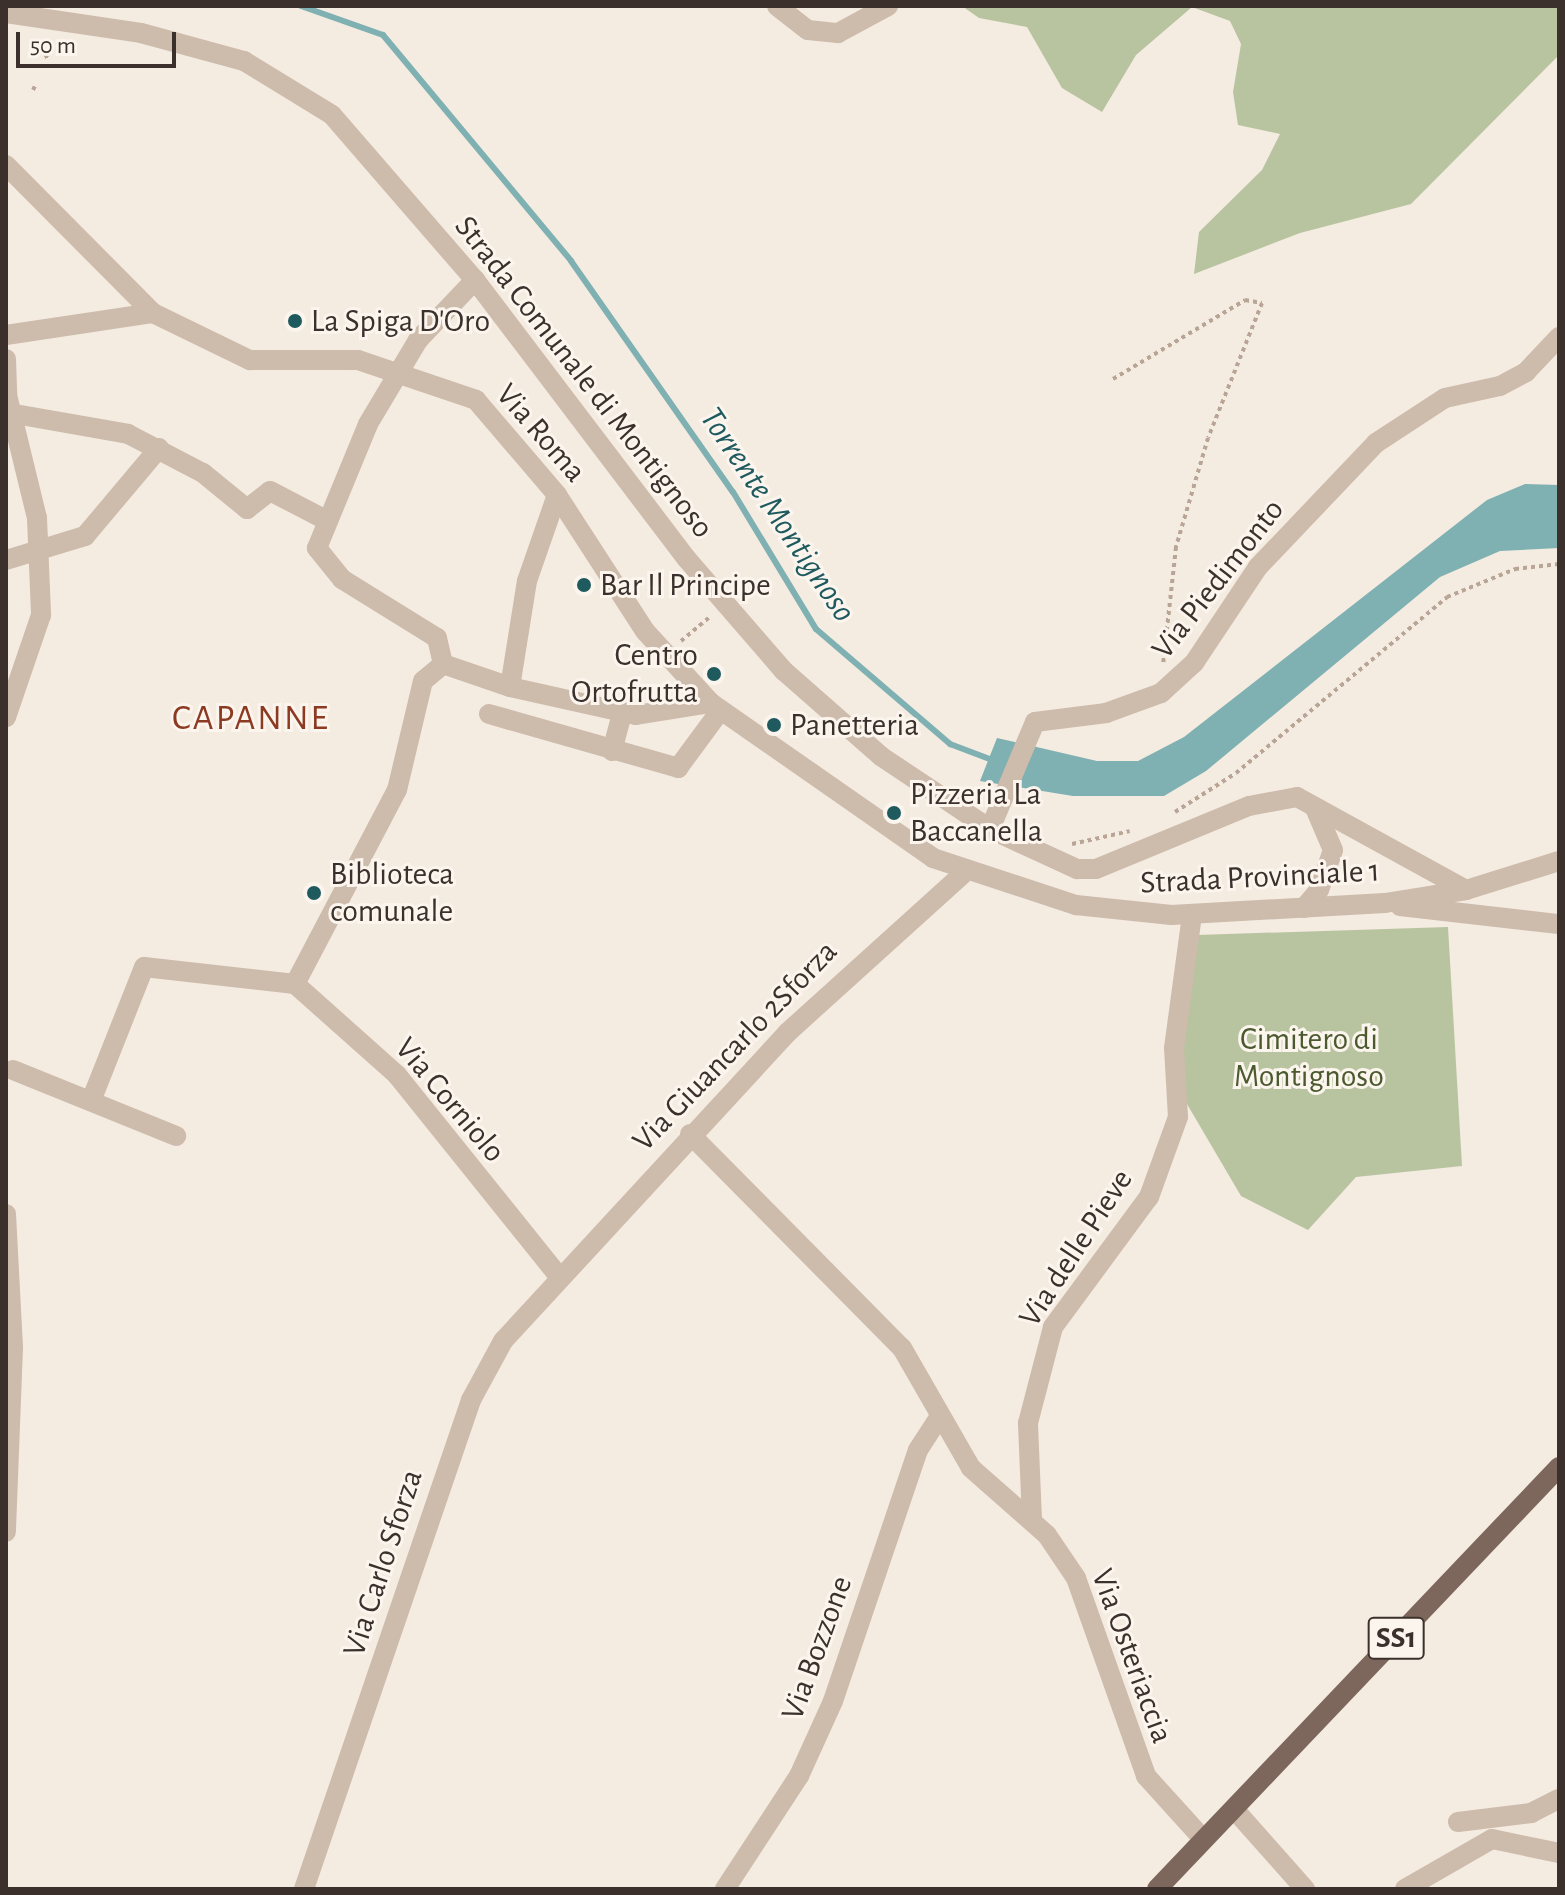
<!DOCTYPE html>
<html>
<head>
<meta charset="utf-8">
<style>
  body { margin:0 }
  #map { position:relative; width:1565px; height:1895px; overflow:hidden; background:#f4ebe1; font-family:"Alegreya Sans",sans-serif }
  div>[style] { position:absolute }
  .green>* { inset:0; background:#b8c4a0 }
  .water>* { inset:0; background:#7fb0b2 }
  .stream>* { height:6px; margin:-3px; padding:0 3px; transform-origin:3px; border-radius:3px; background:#7fb0b2 }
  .path>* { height:4px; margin-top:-2px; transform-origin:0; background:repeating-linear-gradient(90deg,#b9a596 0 4px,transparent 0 8px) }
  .minor>* { height:20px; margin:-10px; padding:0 10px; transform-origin:10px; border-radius:10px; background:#cdbbac }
  .major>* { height:20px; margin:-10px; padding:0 10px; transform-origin:10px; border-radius:10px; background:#7d675c }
  .dots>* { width:22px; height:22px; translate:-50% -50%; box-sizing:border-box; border:4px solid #fbf5ee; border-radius:50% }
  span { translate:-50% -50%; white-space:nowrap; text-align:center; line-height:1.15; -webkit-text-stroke:6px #fbf5ee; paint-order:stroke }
  .shield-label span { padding:2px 6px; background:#fbf5ee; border:2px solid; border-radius:6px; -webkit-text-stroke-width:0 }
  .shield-label { font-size:30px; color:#3b302b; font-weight:700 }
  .poi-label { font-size:32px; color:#3b302b }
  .left { translate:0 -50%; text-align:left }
  .right { translate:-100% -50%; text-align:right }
  .street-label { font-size:32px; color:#3b302b }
  .park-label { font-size:32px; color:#4a5a2e }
  .water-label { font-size:34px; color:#1f5a5e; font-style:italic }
  .quarter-label { font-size:36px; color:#8c3b22; letter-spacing:2px }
  .frame { position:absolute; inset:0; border:8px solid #3b302b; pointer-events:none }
  .scale { position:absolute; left:16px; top:32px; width:160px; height:36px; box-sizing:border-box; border:4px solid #3b302b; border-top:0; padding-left:10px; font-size:24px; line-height:28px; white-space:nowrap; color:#3b302b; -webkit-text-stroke:6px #fbf5ee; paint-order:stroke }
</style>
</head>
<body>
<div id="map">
  <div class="green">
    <i style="clip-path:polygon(962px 6px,1559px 6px,1559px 55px,1411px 204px,1300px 233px,1194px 274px,1199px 232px,1262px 170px,1280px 134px,1238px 125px,1233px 92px,1241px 44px,1230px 21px,1192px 7px,1136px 55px,1102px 112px,1062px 88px,1027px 27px,979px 18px)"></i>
    <i style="clip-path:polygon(1448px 927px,1462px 1166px,1356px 1177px,1308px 1230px,1241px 1196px,1187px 1104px,1179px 1033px,1197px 935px)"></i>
  </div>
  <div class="water">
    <i style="clip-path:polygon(1525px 484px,1559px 485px,1559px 548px,1500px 551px,1440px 577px,1206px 771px,1164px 796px,1073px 796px,980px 781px,997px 738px,1097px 761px,1138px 761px,1184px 737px,1487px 500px)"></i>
  </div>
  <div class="stream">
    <i style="left:301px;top:6px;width:87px;rotate:19.5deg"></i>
    <i style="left:383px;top:35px;width:294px;rotate:50.2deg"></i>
    <i style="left:571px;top:261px;width:282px;rotate:55deg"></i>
    <i style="left:733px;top:492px;width:160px;rotate:58.8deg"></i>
    <i style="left:816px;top:629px;width:177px;rotate:40.6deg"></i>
    <i style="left:950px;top:744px;width:48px;rotate:20.7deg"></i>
  </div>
  <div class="path">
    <i style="left:38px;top:40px;width:22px;rotate:63deg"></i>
    <i style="left:33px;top:90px;width:4px;rotate:-63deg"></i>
    <i style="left:1113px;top:379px;width:154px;rotate:-30.9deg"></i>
    <i style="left:1245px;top:300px;width:17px;rotate:10deg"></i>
    <i style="left:1262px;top:303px;width:145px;rotate:111.8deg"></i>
    <i style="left:1208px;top:438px;width:114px;rotate:106.4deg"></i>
    <i style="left:1176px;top:547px;width:119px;rotate:96.3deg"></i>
    <i style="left:681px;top:641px;width:39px;rotate:-40deg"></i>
    <i style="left:1175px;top:812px;width:72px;rotate:-32.6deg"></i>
    <i style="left:1236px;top:773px;width:275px;rotate:-39.8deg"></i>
    <i style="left:1447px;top:597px;width:74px;rotate:-22.4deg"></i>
    <i style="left:1515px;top:569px;width:44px;rotate:-6.5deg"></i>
    <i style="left:1072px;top:844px;width:59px;rotate:-12.6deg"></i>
  </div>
  <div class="minor">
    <i style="left:777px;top:6px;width:39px;rotate:38deg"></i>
    <i style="left:808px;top:30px;width:30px;rotate:6deg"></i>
    <i style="left:838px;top:33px;width:57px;rotate:-28.4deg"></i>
    <i style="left:6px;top:13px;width:136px;rotate:8.4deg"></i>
    <i style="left:141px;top:33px;width:107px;rotate:15.2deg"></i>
    <i style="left:244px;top:61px;width:103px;rotate:31.5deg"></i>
    <i style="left:332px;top:115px;width:218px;rotate:49.1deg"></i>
    <i style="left:475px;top:280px;width:349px;rotate:52.8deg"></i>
    <i style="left:686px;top:558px;width:150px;rotate:49.1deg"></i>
    <i style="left:784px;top:671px;width:130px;rotate:41.3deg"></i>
    <i style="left:882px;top:757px;width:130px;rotate:33.7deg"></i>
    <i style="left:990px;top:829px;width:96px;rotate:24.7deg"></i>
    <i style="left:1077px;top:869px;width:19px"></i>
    <i style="left:1096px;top:869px;width:165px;rotate:-22.4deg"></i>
    <i style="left:1249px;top:806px;width:49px;rotate:-10.6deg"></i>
    <i style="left:1297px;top:797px;width:193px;rotate:28.8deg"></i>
    <i style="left:6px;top:165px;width:209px;rotate:45.2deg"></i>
    <i style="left:153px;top:313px;width:108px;rotate:25.9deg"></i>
    <i style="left:250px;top:360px;width:108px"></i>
    <i style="left:358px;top:360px;width:125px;rotate:18.7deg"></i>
    <i style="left:476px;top:400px;width:125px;rotate:49.5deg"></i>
    <i style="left:557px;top:495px;width:162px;rotate:57.1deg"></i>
    <i style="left:645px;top:631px;width:98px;rotate:47.5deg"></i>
    <i style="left:711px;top:703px;width:271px;rotate:34.9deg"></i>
    <i style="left:933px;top:858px;width:151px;rotate:18.2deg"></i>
    <i style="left:1076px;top:905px;width:96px;rotate:6deg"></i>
    <i style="left:1171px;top:915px;width:214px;rotate:-3.2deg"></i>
    <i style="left:1385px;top:903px;width:82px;rotate:-9.1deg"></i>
    <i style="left:1466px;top:890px;width:97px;rotate:-17.3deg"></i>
    <i style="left:6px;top:335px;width:149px;rotate:-8.5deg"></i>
    <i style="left:6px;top:359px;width:36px;rotate:88deg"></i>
    <i style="left:7px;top:395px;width:127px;rotate:76.3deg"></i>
    <i style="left:37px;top:518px;width:97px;rotate:87.6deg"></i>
    <i style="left:41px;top:615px;width:108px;rotate:108.9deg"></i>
    <i style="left:15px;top:414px;width:115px;rotate:10deg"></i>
    <i style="left:128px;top:434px;width:85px;rotate:27.5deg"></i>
    <i style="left:203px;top:473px;width:57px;rotate:39.3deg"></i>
    <i style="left:247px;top:509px;width:29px;rotate:-38deg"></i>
    <i style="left:270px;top:491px;width:61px;rotate:27.4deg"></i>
    <i style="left:6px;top:560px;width:83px;rotate:-16.9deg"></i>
    <i style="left:85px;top:536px;width:115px;rotate:-49.9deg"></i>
    <i style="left:443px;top:664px;width:27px;rotate:-103deg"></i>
    <i style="left:437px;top:638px;width:112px;rotate:-148.2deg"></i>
    <i style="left:342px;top:579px;width:40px;rotate:-129deg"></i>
    <i style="left:317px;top:548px;width:134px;rotate:-67.6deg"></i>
    <i style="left:368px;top:424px;width:98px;rotate:-59.2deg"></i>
    <i style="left:418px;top:340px;width:83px;rotate:-46.5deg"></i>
    <i style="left:443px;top:664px;width:71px;rotate:18.9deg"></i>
    <i style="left:510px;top:687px;width:129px;rotate:12.5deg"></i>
    <i style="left:636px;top:715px;width:76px;rotate:-9.1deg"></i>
    <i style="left:510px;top:687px;width:107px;rotate:-80.9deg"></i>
    <i style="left:527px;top:581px;width:91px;rotate:-70.8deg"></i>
    <i style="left:489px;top:714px;width:197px;rotate:15.9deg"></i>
    <i style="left:678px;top:768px;width:71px;rotate:-53.6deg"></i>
    <i style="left:612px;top:751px;width:39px;rotate:-75deg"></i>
    <i style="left:990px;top:829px;width:116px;rotate:-67.2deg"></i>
    <i style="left:1035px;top:722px;width:72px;rotate:-7.2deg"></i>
    <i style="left:1106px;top:713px;width:59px;rotate:-20deg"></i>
    <i style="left:1161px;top:693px;width:45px;rotate:-42.3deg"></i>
    <i style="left:1194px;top:663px;width:115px;rotate:-56.3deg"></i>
    <i style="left:1258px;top:567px;width:171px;rotate:-46.4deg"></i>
    <i style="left:1376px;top:443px;width:82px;rotate:-33.1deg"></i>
    <i style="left:1445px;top:398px;width:56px;rotate:-12.3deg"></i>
    <i style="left:1500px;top:386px;width:30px;rotate:-28deg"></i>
    <i style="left:1526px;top:372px;width:48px;rotate:-46.7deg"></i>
    <i style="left:1400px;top:906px;width:160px;rotate:6.5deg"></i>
    <i style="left:1304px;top:908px;width:23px;rotate:-50deg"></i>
    <i style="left:1319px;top:890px;width:42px;rotate:-70.7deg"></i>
    <i style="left:1333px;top:850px;width:46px;rotate:-113.2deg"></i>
    <i style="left:295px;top:984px;width:137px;rotate:41.7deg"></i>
    <i style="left:397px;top:1075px;width:255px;rotate:51.2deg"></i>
    <i style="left:295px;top:984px;width:219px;rotate:-62.3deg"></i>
    <i style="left:397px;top:790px;width:112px;rotate:-76.6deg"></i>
    <i style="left:423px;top:681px;width:26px;rotate:-40deg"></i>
    <i style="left:13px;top:1070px;width:176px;rotate:22deg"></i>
    <i style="left:91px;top:1101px;width:144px;rotate:-68.4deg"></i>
    <i style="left:144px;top:967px;width:152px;rotate:6.4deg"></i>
    <i style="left:690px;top:1134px;width:301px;rotate:45.3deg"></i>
    <i style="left:902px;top:1348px;width:138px;rotate:60.1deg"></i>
    <i style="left:971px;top:1468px;width:101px;rotate:41.4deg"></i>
    <i style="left:1047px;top:1535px;width:52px;rotate:56deg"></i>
    <i style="left:1076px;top:1578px;width:210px;rotate:70.5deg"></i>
    <i style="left:1146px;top:1776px;width:86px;rotate:47.8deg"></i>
    <i style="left:6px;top:1214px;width:133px;rotate:87deg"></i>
    <i style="left:13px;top:1347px;width:185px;rotate:92.2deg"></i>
    <i style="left:1032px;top:1520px;width:97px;rotate:-92.4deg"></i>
    <i style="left:1028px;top:1423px;width:99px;rotate:-75.4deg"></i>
    <i style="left:1053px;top:1327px;width:162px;rotate:-53.6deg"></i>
    <i style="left:1149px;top:1197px;width:85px;rotate:-70.1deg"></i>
    <i style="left:1178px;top:1117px;width:69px;rotate:-93.3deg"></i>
    <i style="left:1174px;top:1048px;width:135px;rotate:-82.3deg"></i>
    <i style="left:1234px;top:1809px;width:107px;rotate:48.4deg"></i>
    <i style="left:1458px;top:1822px;width:74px;rotate:-7deg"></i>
    <i style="left:1531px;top:1813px;width:31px;rotate:-27deg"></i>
    <i style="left:304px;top:1889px;width:517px;rotate:-71.14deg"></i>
    <i style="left:471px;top:1400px;width:67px;rotate:-61.5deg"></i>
    <i style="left:503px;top:1341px;width:419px;rotate:-47.3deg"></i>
    <i style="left:787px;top:1033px;width:241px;rotate:-42.1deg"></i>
    <i style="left:725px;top:1889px;width:135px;rotate:-56.8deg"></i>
    <i style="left:799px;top:1776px;width:82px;rotate:-65.6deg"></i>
    <i style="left:833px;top:1701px;width:265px;rotate:-71.3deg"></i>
    <i style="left:918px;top:1450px;width:40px;rotate:-57.1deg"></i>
    <i style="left:1405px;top:1889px;width:100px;rotate:-29.9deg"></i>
    <i style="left:1492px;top:1839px;width:68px;rotate:11.8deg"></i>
  </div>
  <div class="major">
    <i style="left:1157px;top:1889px;width:583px;rotate:-46.39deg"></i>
  </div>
  <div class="dots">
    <i style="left:295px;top:321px;background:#1f5a5e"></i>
    <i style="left:584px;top:585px;background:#1f5a5e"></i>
    <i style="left:714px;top:674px;background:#1f5a5e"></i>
    <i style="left:774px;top:725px;background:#1f5a5e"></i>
    <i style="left:894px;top:813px;background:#1f5a5e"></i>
    <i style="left:314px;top:893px;background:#1f5a5e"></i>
  </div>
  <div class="shield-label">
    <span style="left:1396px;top:1638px">SS1</span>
  </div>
  <div class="poi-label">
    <span class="left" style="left:311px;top:321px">La Spiga D'Oro</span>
    <span class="left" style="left:600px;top:585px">Bar Il Principe</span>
    <span class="right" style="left:698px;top:674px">Centro<br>Ortofrutta</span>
    <span class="left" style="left:790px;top:725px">Panetteria</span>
    <span class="left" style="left:910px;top:813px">Pizzeria La<br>Baccanella</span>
    <span class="left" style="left:330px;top:893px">Biblioteca<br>comunale</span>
  </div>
  <div class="street-label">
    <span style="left:584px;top:377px;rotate:52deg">Strada Comunale di Montignoso</span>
    <span style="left:541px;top:433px;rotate:49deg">Via Roma</span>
    <span style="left:1218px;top:579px;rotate:-52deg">Via Piedimonto</span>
    <span style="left:1260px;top:877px;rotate:-3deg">Strada Provinciale 1</span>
    <span style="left:735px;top:1046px;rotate:-46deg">Via Giuancarlo 2Sforza</span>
    <span style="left:450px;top:1100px;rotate:50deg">Via Corniolo</span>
    <span style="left:1076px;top:1248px;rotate:-57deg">Via delle Pieve</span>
    <span style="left:383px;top:1563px;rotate:-72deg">Via Carlo Sforza</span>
    <span style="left:817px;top:1648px;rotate:-70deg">Via Bozzone</span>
    <span style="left:1132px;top:1656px;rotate:70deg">Via Osteriaccia</span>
  </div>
  <div class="park-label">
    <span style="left:1309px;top:1058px">Cimitero di<br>Montignoso</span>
  </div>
  <div class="water-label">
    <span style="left:777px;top:515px;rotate:56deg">Torrente Montignoso</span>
  </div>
  <div class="quarter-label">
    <span style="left:251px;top:719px">CAPANNE</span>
  </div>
  <div class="frame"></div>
  <div class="scale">50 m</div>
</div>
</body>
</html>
